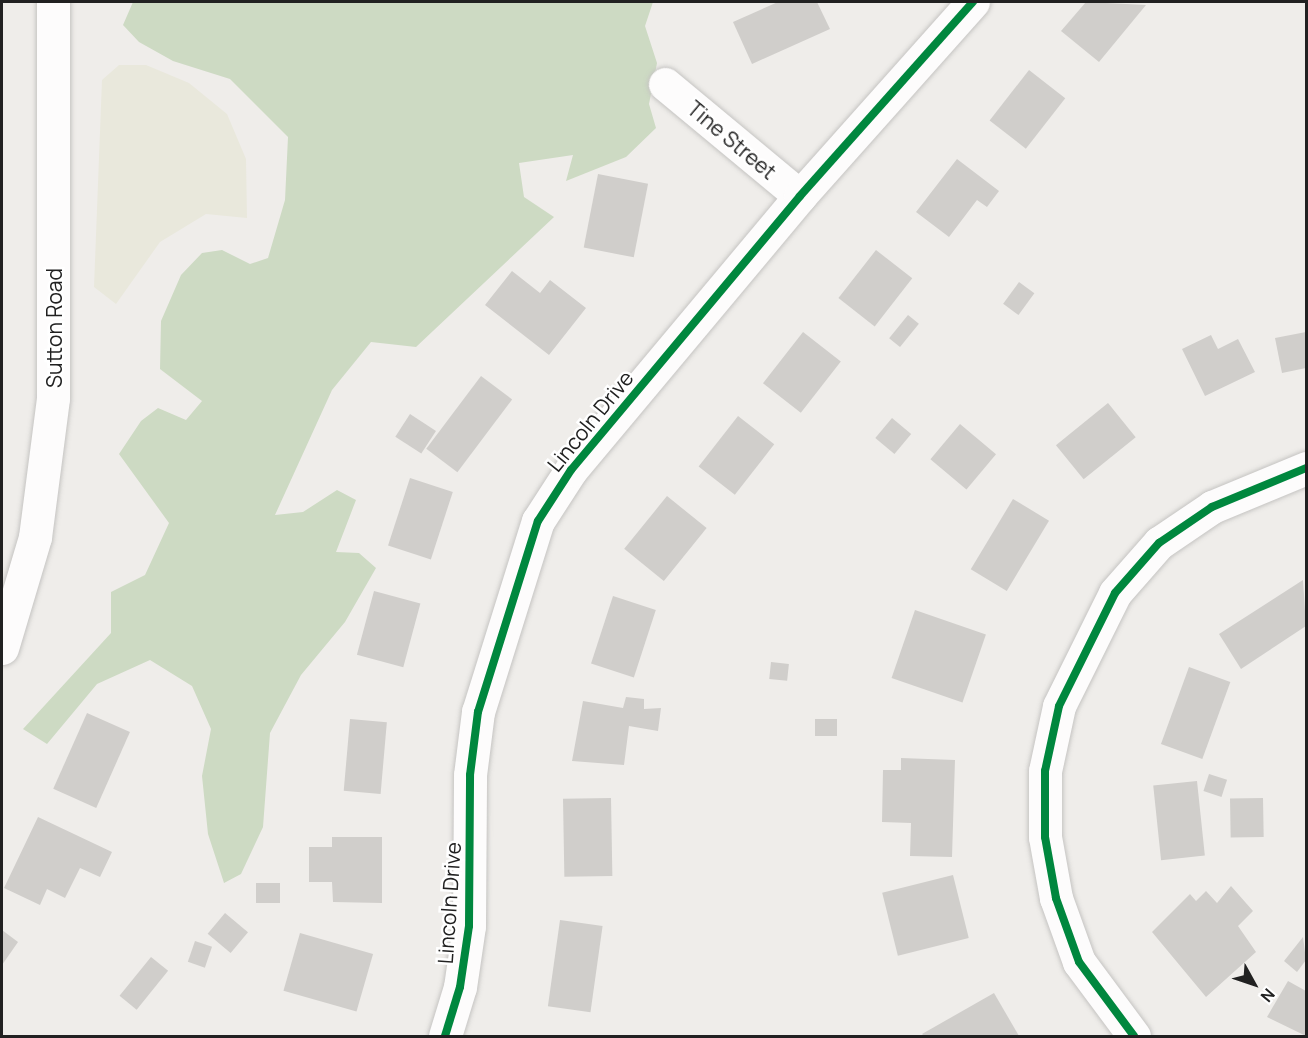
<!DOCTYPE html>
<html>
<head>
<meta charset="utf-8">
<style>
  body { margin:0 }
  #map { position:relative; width:1308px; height:1038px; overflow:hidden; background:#efedea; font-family:Manrope,sans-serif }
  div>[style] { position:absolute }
  .farmland>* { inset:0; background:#e9e8dc }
  .forest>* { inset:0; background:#cddac3 }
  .building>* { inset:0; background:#d0cecb; transform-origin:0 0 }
  .roads { filter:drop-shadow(0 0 2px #c5c4c2) drop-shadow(0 0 2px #c5c4c2) }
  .minor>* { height:33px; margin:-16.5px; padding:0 16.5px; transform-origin:16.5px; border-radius:16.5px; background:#fdfcfc }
  .cycleway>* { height:8px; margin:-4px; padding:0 4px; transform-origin:4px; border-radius:4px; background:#00873e }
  span { translate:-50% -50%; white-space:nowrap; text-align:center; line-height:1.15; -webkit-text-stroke:5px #fff; paint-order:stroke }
  .street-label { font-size:21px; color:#212121 }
  .frame { position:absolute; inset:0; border:3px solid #212121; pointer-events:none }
  .north { position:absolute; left:1224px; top:954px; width:60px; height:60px; -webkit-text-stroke:4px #fff; paint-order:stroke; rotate:130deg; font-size:16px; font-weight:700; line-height:24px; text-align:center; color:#212121 }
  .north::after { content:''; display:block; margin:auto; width:21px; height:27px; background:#212121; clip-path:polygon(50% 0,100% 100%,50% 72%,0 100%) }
</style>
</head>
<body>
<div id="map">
  <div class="farmland">
    <i style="clip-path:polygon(119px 65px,146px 65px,189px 83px,227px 114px,246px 159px,247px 218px,206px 214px,160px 242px,116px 304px,94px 287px,102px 80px)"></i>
  </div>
  <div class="forest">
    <i style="clip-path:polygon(133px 2px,653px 2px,645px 26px,657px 63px,649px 104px,656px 128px,626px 157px,566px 181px,573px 155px,519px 163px,524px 197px,554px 217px,416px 347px,371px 342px,332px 390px,275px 515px,303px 512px,337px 490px,356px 500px,336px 552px,359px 553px,376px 568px,345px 622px,301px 675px,270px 733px,263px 827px,241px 874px,224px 883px,208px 834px,202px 776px,211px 729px,192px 686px,150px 660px,97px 684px,47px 744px,23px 729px,111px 633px,111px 592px,145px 575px,169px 523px,119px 454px,141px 421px,158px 408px,186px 420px,202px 401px,160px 369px,161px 321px,181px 275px,202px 253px,222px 250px,250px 264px,268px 258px,285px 200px,288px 137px,230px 79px,173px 61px,139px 42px,123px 25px)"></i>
  </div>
  <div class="building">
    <i style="clip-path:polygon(778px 2px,817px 2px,830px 29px,752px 64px,733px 22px)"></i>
    <i style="clip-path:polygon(1086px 2px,1146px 5px,1099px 62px,1061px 31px)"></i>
    <i style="left:1029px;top:70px;width:46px;height:64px;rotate:38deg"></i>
    <i style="clip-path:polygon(957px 159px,999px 191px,987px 207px,977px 200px,949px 237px,916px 212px)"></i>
    <i style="left:598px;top:174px;width:51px;height:75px;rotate:11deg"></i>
    <i style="left:876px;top:250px;width:46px;height:61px;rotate:38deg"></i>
    <i style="clip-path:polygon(512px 271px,540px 293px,550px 280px,586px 308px,549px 355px,485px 305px)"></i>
    <i style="left:1019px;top:282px;width:19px;height:27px;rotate:36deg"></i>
    <i style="left:908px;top:315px;width:14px;height:30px;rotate:39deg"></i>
    <i style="left:803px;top:332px;width:48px;height:65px;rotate:38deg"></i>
    <i style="clip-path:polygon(1306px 332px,1306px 368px,1282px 373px,1275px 338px)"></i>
    <i style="clip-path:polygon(1211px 335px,1218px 349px,1238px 339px,1255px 372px,1205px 396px,1182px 349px)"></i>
    <i style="left:481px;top:376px;width:39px;height:91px;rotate:37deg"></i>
    <i style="left:1108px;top:403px;width:44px;height:67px;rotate:51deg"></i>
    <i style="left:410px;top:414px;width:31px;height:27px;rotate:33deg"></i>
    <i style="left:738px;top:416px;width:46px;height:64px;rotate:38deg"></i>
    <i style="left:892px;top:418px;width:25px;height:26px;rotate:40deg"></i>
    <i style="left:960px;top:424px;width:47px;height:46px;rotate:40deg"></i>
    <i style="left:410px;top:478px;width:45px;height:71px;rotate:18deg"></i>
    <i style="left:667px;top:496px;width:51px;height:68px;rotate:39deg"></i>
    <i style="left:1013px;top:499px;width:42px;height:82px;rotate:31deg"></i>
    <i style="clip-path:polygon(1303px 580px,1306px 626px,1241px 669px,1219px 634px)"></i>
    <i style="left:374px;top:591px;width:48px;height:66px;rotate:15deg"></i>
    <i style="left:613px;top:596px;width:45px;height:71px;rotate:18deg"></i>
    <i style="left:915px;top:610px;width:75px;height:72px;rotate:19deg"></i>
    <i style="left:771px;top:662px;width:18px;height:17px;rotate:6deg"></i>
    <i style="left:1189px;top:667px;width:44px;height:82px;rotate:20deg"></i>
    <i style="clip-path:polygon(626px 697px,644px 699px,644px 709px,661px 708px,658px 731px,629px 726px,624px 765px,572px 761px,583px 701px,623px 708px)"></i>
    <i style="left:87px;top:713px;width:47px;height:83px;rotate:24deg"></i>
    <i style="left:350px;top:719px;width:37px;height:72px;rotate:5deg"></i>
    <i style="left:837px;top:719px;width:17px;height:22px;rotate:90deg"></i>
    <i style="clip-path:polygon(901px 758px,955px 760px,952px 857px,910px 856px,911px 823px,882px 822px,883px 770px,901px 770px)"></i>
    <i style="left:1209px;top:774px;width:19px;height:18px;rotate:18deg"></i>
    <i style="left:1197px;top:781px;width:75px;height:44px;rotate:84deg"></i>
    <i style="left:611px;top:798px;width:78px;height:48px;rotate:89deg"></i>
    <i style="left:1263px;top:798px;width:39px;height:33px;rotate:89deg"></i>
    <i style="clip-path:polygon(38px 817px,112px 852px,100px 877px,80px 868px,65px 898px,47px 889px,40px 905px,4px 888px)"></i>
    <i style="clip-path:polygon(332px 837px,382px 837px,382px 903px,333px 902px,332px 882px,309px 882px,309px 847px,332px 847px)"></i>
    <i style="left:953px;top:875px;width:65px;height:73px;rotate:76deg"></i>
    <i style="left:256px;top:883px;width:24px;height:20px"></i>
    <i style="clip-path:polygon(1231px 886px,1253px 911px,1238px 926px,1256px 952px,1206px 997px,1152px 932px,1190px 894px,1196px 901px,1206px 891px,1217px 903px)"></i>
    <i style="left:225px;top:913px;width:30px;height:27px;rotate:40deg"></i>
    <i style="left:560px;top:920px;width:43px;height:87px;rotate:8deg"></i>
    <i style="clip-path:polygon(2px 930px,18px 942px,2px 965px)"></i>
    <i style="left:300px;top:933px;width:76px;height:60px;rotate:16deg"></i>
    <i style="clip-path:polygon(1303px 937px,1306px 960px,1297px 972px,1284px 961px)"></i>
    <i style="left:195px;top:941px;width:18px;height:22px;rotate:19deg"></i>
    <i style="left:151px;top:957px;width:22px;height:50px;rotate:39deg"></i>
    <i style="clip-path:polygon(1288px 981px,1306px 991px,1306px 1036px,1267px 1017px)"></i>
    <i style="clip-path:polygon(994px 993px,1019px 1036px,924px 1036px,922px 1034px)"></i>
  </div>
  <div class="roads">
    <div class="minor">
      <i style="left:665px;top:84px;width:175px;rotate:39.7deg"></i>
      <i style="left:2px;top:648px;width:116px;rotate:-73.4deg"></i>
      <i style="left:35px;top:537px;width:140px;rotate:-82.6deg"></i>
      <i style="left:53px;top:398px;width:396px;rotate:-90deg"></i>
      <i style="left:445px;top:1036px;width:51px;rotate:-73deg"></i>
      <i style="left:460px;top:987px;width:62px;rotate:-81.6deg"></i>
      <i style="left:469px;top:926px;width:151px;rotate:-89.6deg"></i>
      <i style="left:470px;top:775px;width:64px;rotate:-82.8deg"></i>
      <i style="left:478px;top:712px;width:200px;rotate:-72.6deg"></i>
      <i style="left:538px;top:521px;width:61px;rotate:-57.1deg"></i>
      <i style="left:571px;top:470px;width:357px;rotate:-50.1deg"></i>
      <i style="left:800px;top:196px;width:260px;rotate:-48.3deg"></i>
      <i style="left:1134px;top:1036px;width:92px;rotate:-126.6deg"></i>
      <i style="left:1079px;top:962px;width:68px;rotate:-109.8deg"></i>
      <i style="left:1056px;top:898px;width:62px;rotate:-100.2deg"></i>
      <i style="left:1045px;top:837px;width:66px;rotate:-90deg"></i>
      <i style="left:1045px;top:771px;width:66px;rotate:-77.8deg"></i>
      <i style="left:1059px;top:706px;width:126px;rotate:-63.6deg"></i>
      <i style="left:1115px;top:593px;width:67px;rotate:-48.7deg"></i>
      <i style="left:1159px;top:543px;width:64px;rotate:-34.2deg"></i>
      <i style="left:1212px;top:507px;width:102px;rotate:-22.5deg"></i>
    </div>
  </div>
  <div class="cycleway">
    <i style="left:445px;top:1036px;width:51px;rotate:-73deg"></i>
    <i style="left:460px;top:987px;width:62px;rotate:-81.6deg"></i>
    <i style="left:469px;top:926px;width:151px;rotate:-89.6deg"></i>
    <i style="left:470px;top:775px;width:64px;rotate:-82.8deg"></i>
    <i style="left:478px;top:712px;width:200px;rotate:-72.6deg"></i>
    <i style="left:538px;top:521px;width:61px;rotate:-57.1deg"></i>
    <i style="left:571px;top:470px;width:357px;rotate:-50.1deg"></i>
    <i style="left:800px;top:196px;width:260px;rotate:-48.3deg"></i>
    <i style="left:1134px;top:1036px;width:92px;rotate:-126.6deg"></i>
    <i style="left:1079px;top:962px;width:68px;rotate:-109.8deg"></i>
    <i style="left:1056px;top:898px;width:62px;rotate:-100.2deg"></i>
    <i style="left:1045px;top:837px;width:66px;rotate:-90deg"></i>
    <i style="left:1045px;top:771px;width:66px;rotate:-77.8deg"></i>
    <i style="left:1059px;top:706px;width:126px;rotate:-63.6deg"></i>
    <i style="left:1115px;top:593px;width:67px;rotate:-48.7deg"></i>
    <i style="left:1159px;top:543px;width:64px;rotate:-34.2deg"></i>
    <i style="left:1212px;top:507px;width:102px;rotate:-22.5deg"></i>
  </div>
  <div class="street-label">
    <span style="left:732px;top:140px;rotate:40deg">Tine Street</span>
    <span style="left:54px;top:328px;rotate:-90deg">Sutton Road</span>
    <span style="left:590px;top:421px;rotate:-51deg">Lincoln Drive</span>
    <span style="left:449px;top:903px;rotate:-86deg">Lincoln Drive</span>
  </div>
  <div class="frame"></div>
  <div class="north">N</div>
</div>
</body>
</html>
